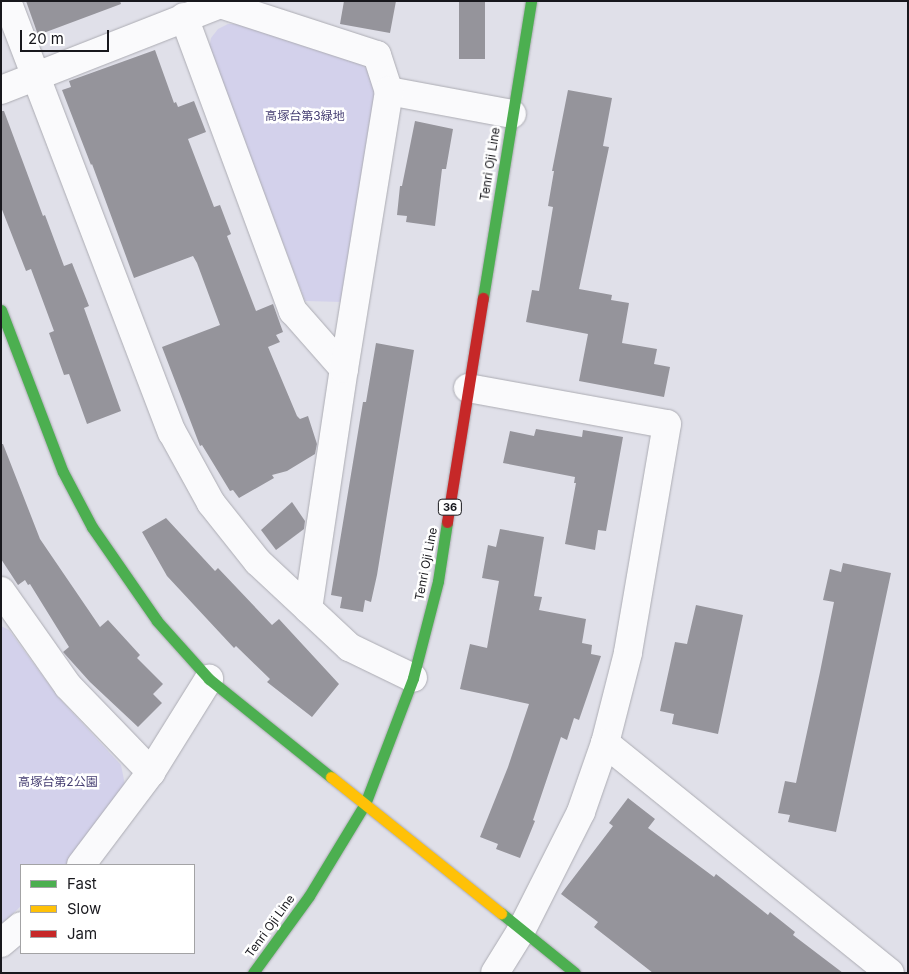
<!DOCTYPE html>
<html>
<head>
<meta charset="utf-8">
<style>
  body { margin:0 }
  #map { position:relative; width:909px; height:974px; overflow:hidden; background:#e0e0e9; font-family:Inter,"Noto Sans JP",sans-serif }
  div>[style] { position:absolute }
  .green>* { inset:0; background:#d3d1eb }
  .building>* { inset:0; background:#95949b; transform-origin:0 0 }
  .roads { filter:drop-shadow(0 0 1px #acacb3) drop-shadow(0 0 1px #acacb3) }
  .street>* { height:28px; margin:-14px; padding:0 14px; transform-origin:14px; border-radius:14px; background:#fafafc }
  .fast>* { height:11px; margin:-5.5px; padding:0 5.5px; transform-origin:5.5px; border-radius:5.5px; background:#4caf50 }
  .slow>* { height:11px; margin:-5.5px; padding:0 5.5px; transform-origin:5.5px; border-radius:5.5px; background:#ffc107 }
  .jam>* { height:11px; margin:-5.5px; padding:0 5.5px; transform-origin:5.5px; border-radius:5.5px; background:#c62828 }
  span { translate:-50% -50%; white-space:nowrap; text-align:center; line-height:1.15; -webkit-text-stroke:5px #fff; paint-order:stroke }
  .shield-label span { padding:1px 4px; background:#fff; border:1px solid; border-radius:4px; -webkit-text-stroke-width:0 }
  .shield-label { font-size:11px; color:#18181d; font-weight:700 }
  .park-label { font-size:12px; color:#453e72 }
  .street-label { font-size:12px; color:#18181d }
  .frame { position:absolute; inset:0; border:2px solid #18181d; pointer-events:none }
  .legend { position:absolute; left:20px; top:864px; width:175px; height:90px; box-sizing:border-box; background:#fff; border:1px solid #a3a3a5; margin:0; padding:6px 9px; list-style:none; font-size:15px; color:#18181d }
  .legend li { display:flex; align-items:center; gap:10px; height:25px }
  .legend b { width:25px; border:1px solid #a3a3a5 }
  .scale { position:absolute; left:20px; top:30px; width:89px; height:22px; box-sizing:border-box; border:2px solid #18181d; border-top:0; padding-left:6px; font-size:15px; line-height:18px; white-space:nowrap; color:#18181d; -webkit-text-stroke:4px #fff; paint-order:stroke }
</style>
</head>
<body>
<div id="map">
  <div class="green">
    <i style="clip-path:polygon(228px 24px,239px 24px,363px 65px,371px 71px,377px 87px,343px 302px,305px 301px,209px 49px,211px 38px,218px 29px)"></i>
    <i style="clip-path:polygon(1px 626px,9px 630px,58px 697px,121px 765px,126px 790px,65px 865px,21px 865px,21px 906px,1px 925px)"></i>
  </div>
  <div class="building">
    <i style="clip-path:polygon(26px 1px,120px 1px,121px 4px,38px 35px)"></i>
    <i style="clip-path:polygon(344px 1px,396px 1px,390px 33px,340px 24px)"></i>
    <i style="left:459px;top:1px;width:26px;height:58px"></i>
    <i style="clip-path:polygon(155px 50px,174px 103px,176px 102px,178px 107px,194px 101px,206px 132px,188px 139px,214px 207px,220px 205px,231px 234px,227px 236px,256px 311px,273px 304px,283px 332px,276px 335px,280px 342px,268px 347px,297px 416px,300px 419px,308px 416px,317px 444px,315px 454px,287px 471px,272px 475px,274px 478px,239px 498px,233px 490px,230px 491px,202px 445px,200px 446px,162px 347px,220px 325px,197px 263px,193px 256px,134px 278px,92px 164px,91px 165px,62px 90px,71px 87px,69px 81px)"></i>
    <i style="clip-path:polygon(568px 90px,612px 98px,603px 146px,609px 147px,579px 289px,612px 295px,611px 300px,629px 303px,622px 343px,657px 349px,654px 364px,670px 367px,664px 397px,579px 381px,588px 334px,526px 322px,532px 290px,539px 291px,553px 207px,548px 206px,554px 171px,552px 171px)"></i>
    <i style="clip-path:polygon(1px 111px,4px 111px,43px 216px,45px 215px,64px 266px,72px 263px,89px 306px,84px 308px,121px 411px,87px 424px,69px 374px,64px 375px,49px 333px,54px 331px,31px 269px,26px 271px,1px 207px)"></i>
    <i style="clip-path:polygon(415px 121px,453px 129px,446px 169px,442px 169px,435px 226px,406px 222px,407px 216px,397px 215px,400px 186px,402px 186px)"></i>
    <i style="clip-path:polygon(376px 343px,414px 350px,377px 575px,371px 602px,365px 600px,363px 612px,340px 608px,342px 597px,331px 595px,363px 402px,366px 402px)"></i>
    <i style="clip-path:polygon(536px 429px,582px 437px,583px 430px,623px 437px,606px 531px,598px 530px,595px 550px,565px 544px,576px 483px,574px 483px,575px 477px,503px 463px,510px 431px,534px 436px)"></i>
    <i style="clip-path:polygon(1px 444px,3px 444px,40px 539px,100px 627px,108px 620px,140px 655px,137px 658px,163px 684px,153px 694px,162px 703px,138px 727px,90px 682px,63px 652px,69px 647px,30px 584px,28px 585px,25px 580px,18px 585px,1px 559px)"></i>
    <i style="clip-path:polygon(292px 502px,305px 521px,304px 529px,276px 550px,261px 530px)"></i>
    <i style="clip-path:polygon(166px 518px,215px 571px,218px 568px,272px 625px,279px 619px,339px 684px,312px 717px,267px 682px,270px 679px,236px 646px,234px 648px,167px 576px,142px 532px)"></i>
    <i style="clip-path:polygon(500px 529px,544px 537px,534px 596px,542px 597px,539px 610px,586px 619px,582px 643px,592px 645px,591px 654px,601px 656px,579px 720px,574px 718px,567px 740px,561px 737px,533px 820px,535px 821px,520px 858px,496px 849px,498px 844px,480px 837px,508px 767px,529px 704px,460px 689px,470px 644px,487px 648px,499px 581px,482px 578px,488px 545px,496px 547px)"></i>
    <i style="clip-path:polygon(843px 563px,891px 573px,836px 832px,788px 822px,790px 815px,778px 813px,785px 781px,796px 783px,820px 672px,834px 602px,823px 600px,830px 569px,841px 572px)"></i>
    <i style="clip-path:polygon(696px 605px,743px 615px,718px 734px,672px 724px,674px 714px,660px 711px,675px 642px,687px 644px)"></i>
    <i style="clip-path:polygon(628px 798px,655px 819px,648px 828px,714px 877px,716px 874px,768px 915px,770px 912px,795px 932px,793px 935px,843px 973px,653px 973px,594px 927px,598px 922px,561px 894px,613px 826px,609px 823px)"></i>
  </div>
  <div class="roads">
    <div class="street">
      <i style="left:7px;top:1px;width:462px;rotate:69.1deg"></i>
      <i style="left:172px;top:432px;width:81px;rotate:61.2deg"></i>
      <i style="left:211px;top:503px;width:75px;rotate:51.5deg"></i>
      <i style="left:258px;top:562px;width:125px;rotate:43deg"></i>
      <i style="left:349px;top:647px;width:71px;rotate:25.8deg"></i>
      <i style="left:184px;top:17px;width:314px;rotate:69.7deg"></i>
      <i style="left:293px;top:311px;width:77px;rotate:48.7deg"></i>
      <i style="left:1px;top:90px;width:235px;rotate:-21.4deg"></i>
      <i style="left:220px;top:4px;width:165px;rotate:18deg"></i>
      <i style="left:377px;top:55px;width:38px;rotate:72deg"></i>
      <i style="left:389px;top:91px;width:125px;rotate:10.6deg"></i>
      <i style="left:468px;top:388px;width:202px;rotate:10.3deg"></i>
      <i style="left:667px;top:424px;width:232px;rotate:99.7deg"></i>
      <i style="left:628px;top:653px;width:93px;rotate:104.3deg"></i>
      <i style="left:605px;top:743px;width:73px;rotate:109.2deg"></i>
      <i style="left:581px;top:812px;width:133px;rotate:116.8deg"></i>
      <i style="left:521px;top:931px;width:49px;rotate:121.8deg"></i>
      <i style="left:1px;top:591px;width:116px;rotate:54.8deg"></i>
      <i style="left:68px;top:686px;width:120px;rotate:46deg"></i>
      <i style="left:308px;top:609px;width:243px;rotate:-81.5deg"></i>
      <i style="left:344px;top:369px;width:282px;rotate:-80.8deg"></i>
      <i style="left:605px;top:743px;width:366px;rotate:38.9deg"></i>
      <i style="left:81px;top:865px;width:116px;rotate:-53deg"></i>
      <i style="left:151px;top:772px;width:110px;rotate:-58.1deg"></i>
      <i style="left:1px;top:943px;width:26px;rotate:-40deg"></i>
    </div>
    <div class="fast">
      <i style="left:483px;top:298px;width:301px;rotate:-80.8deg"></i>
      <i style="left:1px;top:310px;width:173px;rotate:69.1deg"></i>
      <i style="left:63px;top:472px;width:62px;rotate:62.2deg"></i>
      <i style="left:92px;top:527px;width:114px;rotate:55.3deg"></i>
      <i style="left:157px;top:621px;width:78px;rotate:48.1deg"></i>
      <i style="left:209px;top:679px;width:156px;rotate:38.8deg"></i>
      <i style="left:501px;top:913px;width:95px;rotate:39deg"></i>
      <i style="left:253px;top:973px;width:95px;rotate:-54deg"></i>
      <i style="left:309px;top:896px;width:108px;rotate:-58.7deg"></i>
      <i style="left:365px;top:804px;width:135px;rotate:-69.1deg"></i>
      <i style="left:413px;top:678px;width:100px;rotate:-75.5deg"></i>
      <i style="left:438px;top:581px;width:60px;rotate:-81.3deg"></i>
    </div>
    <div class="slow">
      <i style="left:331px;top:777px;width:218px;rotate:38.7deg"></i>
    </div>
    <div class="jam">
      <i style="left:447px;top:522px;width:227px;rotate:-80.9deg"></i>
    </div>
  </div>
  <div class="shield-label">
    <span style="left:450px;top:507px">36</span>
  </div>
  <div class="park-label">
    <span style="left:305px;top:116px">高塚台第3緑地</span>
    <span style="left:58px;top:782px">高塚台第2公園</span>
  </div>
  <div class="street-label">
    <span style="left:490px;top:164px;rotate:-81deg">Tenri Oji Line</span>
    <span style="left:426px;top:564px;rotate:-79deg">Tenri Oji Line</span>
    <span style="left:270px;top:926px;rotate:-54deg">Tenri Oji Line</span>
  </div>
  <div class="frame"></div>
  <ul class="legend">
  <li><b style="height:6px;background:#4caf50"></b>Fast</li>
  <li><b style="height:6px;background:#ffc107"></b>Slow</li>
  <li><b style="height:6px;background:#c62828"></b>Jam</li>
  </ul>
  <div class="scale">20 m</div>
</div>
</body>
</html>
